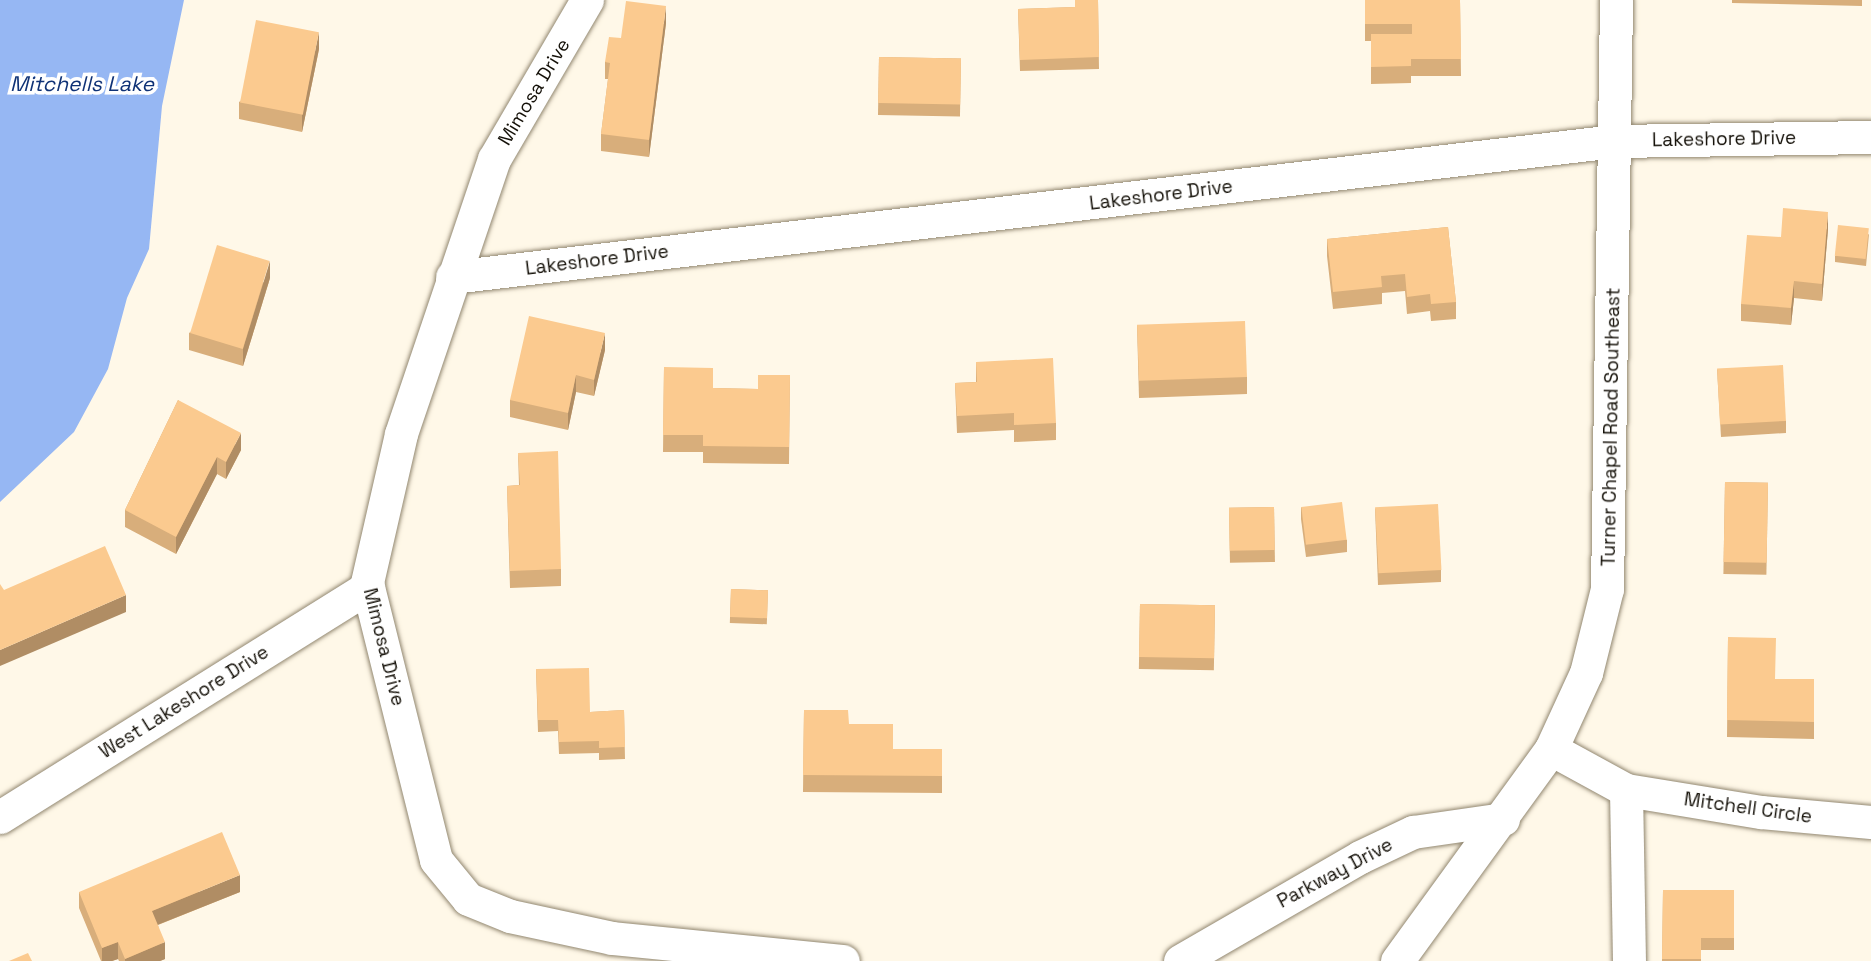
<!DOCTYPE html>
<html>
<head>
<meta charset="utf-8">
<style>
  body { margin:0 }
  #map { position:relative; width:1871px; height:961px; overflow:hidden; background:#fff8e8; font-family:"Space Grotesk",sans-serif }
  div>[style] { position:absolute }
  .water>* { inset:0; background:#96b7f3 }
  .roads { filter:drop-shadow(0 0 2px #928770) drop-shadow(0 0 2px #928770) }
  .minor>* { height:33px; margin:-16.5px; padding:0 16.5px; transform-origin:16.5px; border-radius:16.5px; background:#fff }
  .wall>* { inset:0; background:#d8ae7b; transform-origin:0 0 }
  .shaded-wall>* { inset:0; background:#b08d64 }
  .building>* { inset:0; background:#fbca8f; transform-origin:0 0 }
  span { translate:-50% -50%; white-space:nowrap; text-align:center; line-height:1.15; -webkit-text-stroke:7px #fff; paint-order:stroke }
  .street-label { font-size:19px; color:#141008 }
  .water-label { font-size:21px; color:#0f3276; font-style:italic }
</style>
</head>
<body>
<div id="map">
  <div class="water">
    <i style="clip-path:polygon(0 0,184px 0,162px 106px,149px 249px,127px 298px,108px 369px,74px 432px,0 502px)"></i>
  </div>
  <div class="roads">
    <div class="minor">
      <i style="left:587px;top:0;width:184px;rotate:120.3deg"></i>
      <i style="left:494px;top:159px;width:290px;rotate:108.7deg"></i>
      <i style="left:401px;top:434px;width:153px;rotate:102.9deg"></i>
      <i style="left:367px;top:583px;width:285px;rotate:76deg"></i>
      <i style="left:436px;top:860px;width:50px;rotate:50.6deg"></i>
      <i style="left:468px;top:899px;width:45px;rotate:22deg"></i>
      <i style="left:510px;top:916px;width:104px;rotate:12.2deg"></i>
      <i style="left:612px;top:938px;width:232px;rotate:5.7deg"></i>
      <i style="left:452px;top:277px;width:1171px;rotate:-6.67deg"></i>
      <i style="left:1615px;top:141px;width:256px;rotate:-0.9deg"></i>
      <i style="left:1551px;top:749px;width:85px;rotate:28.7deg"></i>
      <i style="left:1626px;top:790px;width:137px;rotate:9.3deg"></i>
      <i style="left:1761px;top:812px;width:110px;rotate:5.2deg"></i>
      <i style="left:1626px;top:790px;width:171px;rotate:89deg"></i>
      <i style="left:0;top:817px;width:434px;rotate:-32deg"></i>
      <i style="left:1180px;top:961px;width:208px;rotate:-30deg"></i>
      <i style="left:1360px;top:857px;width:59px;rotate:-25.3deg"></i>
      <i style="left:1413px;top:832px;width:91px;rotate:-8.2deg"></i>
      <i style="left:1397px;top:961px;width:262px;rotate:-54deg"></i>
      <i style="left:1551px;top:749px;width:84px;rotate:-65.3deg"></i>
      <i style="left:1586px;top:673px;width:87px;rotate:-76deg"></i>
      <i style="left:1607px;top:589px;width:589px;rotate:-89.12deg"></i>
    </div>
  </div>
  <div class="wall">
    <i style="clip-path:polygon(1075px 0,1098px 0,1099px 69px,1020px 71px,1018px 9px,1075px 7px)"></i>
    <i style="clip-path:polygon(1365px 0,1460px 0,1461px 76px,1411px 76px,1411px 83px,1371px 84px,1371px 41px,1365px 41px)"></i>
    <i style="clip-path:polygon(1732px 0,1862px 0,1862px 6px,1732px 3px)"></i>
    <i style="clip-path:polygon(666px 23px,649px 157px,601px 151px,601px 134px,608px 79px,605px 79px,605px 62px,621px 38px)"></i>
    <i style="clip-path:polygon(319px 49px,302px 132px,239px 119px,239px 102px)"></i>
    <i style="left:879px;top:57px;width:82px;height:58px;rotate:1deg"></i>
    <i style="clip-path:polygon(1448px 227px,1456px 302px,1456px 319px,1431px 321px,1430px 311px,1407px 314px,1405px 291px,1382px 293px,1382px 304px,1333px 309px,1327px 256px,1327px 239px)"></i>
    <i style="clip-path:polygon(1828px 229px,1822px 301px,1794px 298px,1791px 325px,1741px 321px,1741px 304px,1781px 237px)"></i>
    <i style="clip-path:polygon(1869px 234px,1866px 266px,1835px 262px,1835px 256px)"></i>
    <i style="clip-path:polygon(270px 278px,243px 366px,189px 350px,189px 333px)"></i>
    <i style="clip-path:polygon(1137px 325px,1247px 377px,1247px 394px,1139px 398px)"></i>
    <i style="clip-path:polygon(605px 350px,594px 396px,576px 392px,568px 430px,510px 417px,510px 400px)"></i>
    <i style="clip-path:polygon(976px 362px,1056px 423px,1056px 440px,1014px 442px,1014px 430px,957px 433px,955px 383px,976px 382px)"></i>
    <i style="clip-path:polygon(664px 367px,713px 388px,758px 389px,790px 375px,789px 464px,703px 463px,703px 452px,663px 452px)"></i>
    <i style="clip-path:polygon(1717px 369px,1786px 421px,1786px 433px,1721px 437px)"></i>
    <i style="clip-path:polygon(178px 400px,241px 450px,226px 479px,217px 474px,176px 554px,125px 527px,125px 510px)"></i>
    <i style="clip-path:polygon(518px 453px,561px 569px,561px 586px,510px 588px,507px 486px,519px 485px)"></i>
    <i style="left:1725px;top:482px;width:43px;height:92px;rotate:1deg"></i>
    <i style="left:1274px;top:507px;width:55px;height:45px;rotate:89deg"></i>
    <i style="clip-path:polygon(1301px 507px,1347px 540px,1347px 552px,1306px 557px,1301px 519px)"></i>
    <i style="clip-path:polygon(1375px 508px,1441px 570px,1441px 582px,1378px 585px)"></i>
    <i style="left:731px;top:589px;width:37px;height:34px;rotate:2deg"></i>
    <i style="left:1140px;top:604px;width:75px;height:65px;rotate:1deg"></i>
    <i style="clip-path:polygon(1728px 637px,1775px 679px,1814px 679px,1814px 739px,1727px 737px)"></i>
    <i style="clip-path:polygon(536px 669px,590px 712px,624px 710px,625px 759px,599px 760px,599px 753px,559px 754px,558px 731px,538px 732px)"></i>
    <i style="clip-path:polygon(804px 710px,893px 749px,942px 749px,942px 793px,803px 792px)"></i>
    <i style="clip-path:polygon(1663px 890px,1734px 890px,1734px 950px,1701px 950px,1701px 961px,1662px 961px)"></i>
    <i style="clip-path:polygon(79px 892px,240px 892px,158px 925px,165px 959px,160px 961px,119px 961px,118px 959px,112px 961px,101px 961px,79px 908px)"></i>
  </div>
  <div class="shaded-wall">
    <i style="clip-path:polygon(666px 6px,666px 23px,649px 157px,649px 140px)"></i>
    <i style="clip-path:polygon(319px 32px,319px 49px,302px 132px,302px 115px)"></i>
    <i style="clip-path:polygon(1828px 212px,1828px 229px,1822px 301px,1822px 284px)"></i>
    <i style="clip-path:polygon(270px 261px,270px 278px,243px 366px,243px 349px)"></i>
    <i style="clip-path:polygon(1794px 281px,1794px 298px,1791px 325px,1791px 308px)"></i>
    <i style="clip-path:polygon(605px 333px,605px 350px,594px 396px,594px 380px)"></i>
    <i style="clip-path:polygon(576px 375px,576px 392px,568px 430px,568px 413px)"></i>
    <i style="clip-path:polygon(241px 433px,241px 450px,226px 479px,226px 462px)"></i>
    <i style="clip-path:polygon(217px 457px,217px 474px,176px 554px,176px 537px)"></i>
    <i style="clip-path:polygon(126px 595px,126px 612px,0 666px,0 650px)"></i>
    <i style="clip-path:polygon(240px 875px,240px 892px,152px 927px,152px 911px)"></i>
    <i style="clip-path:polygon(118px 942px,118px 959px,112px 961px,102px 961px,102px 948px)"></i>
    <i style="clip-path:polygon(165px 942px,165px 959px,160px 961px,125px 961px,125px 959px)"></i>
  </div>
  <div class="building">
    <i style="clip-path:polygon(1075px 0,1098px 0,1099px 57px,1020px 60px,1018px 9px,1075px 7px)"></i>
    <i style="clip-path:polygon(1365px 0,1460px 0,1461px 59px,1411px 59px,1411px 66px,1371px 67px,1371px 34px,1412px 34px,1412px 24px,1365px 24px)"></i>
    <i style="clip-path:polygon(626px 1px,666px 6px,649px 140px,601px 134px,610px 63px,605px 62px,609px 37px,621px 38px)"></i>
    <i style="left:256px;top:20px;width:64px;height:84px;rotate:11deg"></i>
    <i style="left:879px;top:57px;width:82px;height:46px;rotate:1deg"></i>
    <i style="clip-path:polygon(1783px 208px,1828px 212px,1822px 284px,1794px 281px,1791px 308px,1741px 304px,1747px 235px,1781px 237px)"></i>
    <i style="left:1838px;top:225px;width:31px;height:31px;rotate:6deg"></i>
    <i style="clip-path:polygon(1448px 227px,1456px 302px,1431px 304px,1430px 294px,1407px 297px,1405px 274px,1381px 276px,1382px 287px,1333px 292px,1327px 239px)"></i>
    <i style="left:217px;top:245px;width:55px;height:92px;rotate:17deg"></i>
    <i style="clip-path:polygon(529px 316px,605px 333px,594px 380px,576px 375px,568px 413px,510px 400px)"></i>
    <i style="left:1245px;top:321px;width:56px;height:108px;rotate:88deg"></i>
    <i style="clip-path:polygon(1053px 358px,1056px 423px,1014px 425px,1014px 413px,957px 416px,955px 383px,977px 382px,976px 362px)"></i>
    <i style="left:1783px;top:365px;width:56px;height:66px;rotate:87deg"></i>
    <i style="clip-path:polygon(664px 367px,713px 368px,713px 388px,758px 389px,758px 375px,790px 375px,789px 447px,703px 446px,703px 435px,663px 435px)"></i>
    <i style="clip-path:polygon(178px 400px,241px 433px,226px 462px,217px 457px,176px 537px,125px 510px)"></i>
    <i style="clip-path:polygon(558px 451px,561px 569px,510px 571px,507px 486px,520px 485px,518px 453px)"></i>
    <i style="left:1725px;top:482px;width:43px;height:80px;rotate:1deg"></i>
    <i style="left:1342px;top:502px;width:38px;height:41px;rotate:83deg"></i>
    <i style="left:1438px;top:504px;width:66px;height:63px;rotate:87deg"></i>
    <i style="left:1274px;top:507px;width:43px;height:45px;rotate:89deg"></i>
    <i style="clip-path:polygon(105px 546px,126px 595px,0 650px,0 584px,4px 590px)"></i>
    <i style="left:731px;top:589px;width:37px;height:28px;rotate:2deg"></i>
    <i style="left:1140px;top:604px;width:75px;height:53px;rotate:1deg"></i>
    <i style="clip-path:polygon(1728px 637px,1776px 638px,1775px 679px,1814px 679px,1814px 722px,1727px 720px)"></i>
    <i style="clip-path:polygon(589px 668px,590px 712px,624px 710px,625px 747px,599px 748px,599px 741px,559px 742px,558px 720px,538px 720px,536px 669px)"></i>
    <i style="clip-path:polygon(804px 710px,848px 710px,849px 724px,893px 724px,893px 749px,942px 749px,942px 776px,803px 775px)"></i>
    <i style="clip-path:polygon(222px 832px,240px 875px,152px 911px,165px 942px,125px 959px,118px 942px,102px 948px,79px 892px)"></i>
    <i style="clip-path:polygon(1663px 890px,1734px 890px,1734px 938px,1701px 938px,1701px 959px,1662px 959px)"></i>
    <i style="clip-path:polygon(28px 953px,32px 961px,9px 961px)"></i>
  </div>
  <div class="street-label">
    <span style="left:534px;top:92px;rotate:-59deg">Mimosa Drive</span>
    <span style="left:1724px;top:139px;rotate:-1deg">Lakeshore Drive</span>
    <span style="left:1161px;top:195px;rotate:-7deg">Lakeshore Drive</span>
    <span style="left:597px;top:260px;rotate:-7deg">Lakeshore Drive</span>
    <span style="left:1611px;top:427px;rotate:-89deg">Turner Chapel Road Southeast</span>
    <span style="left:384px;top:647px;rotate:76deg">Mimosa Drive</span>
    <span style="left:184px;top:702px;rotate:-32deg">West Lakeshore Drive</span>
    <span style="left:1748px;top:808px;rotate:8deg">Mitchell Circle</span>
    <span style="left:1335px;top:873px;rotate:-28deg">Parkway Drive</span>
  </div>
  <div class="water-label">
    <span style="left:82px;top:84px">Mitchells Lake</span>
  </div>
</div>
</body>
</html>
